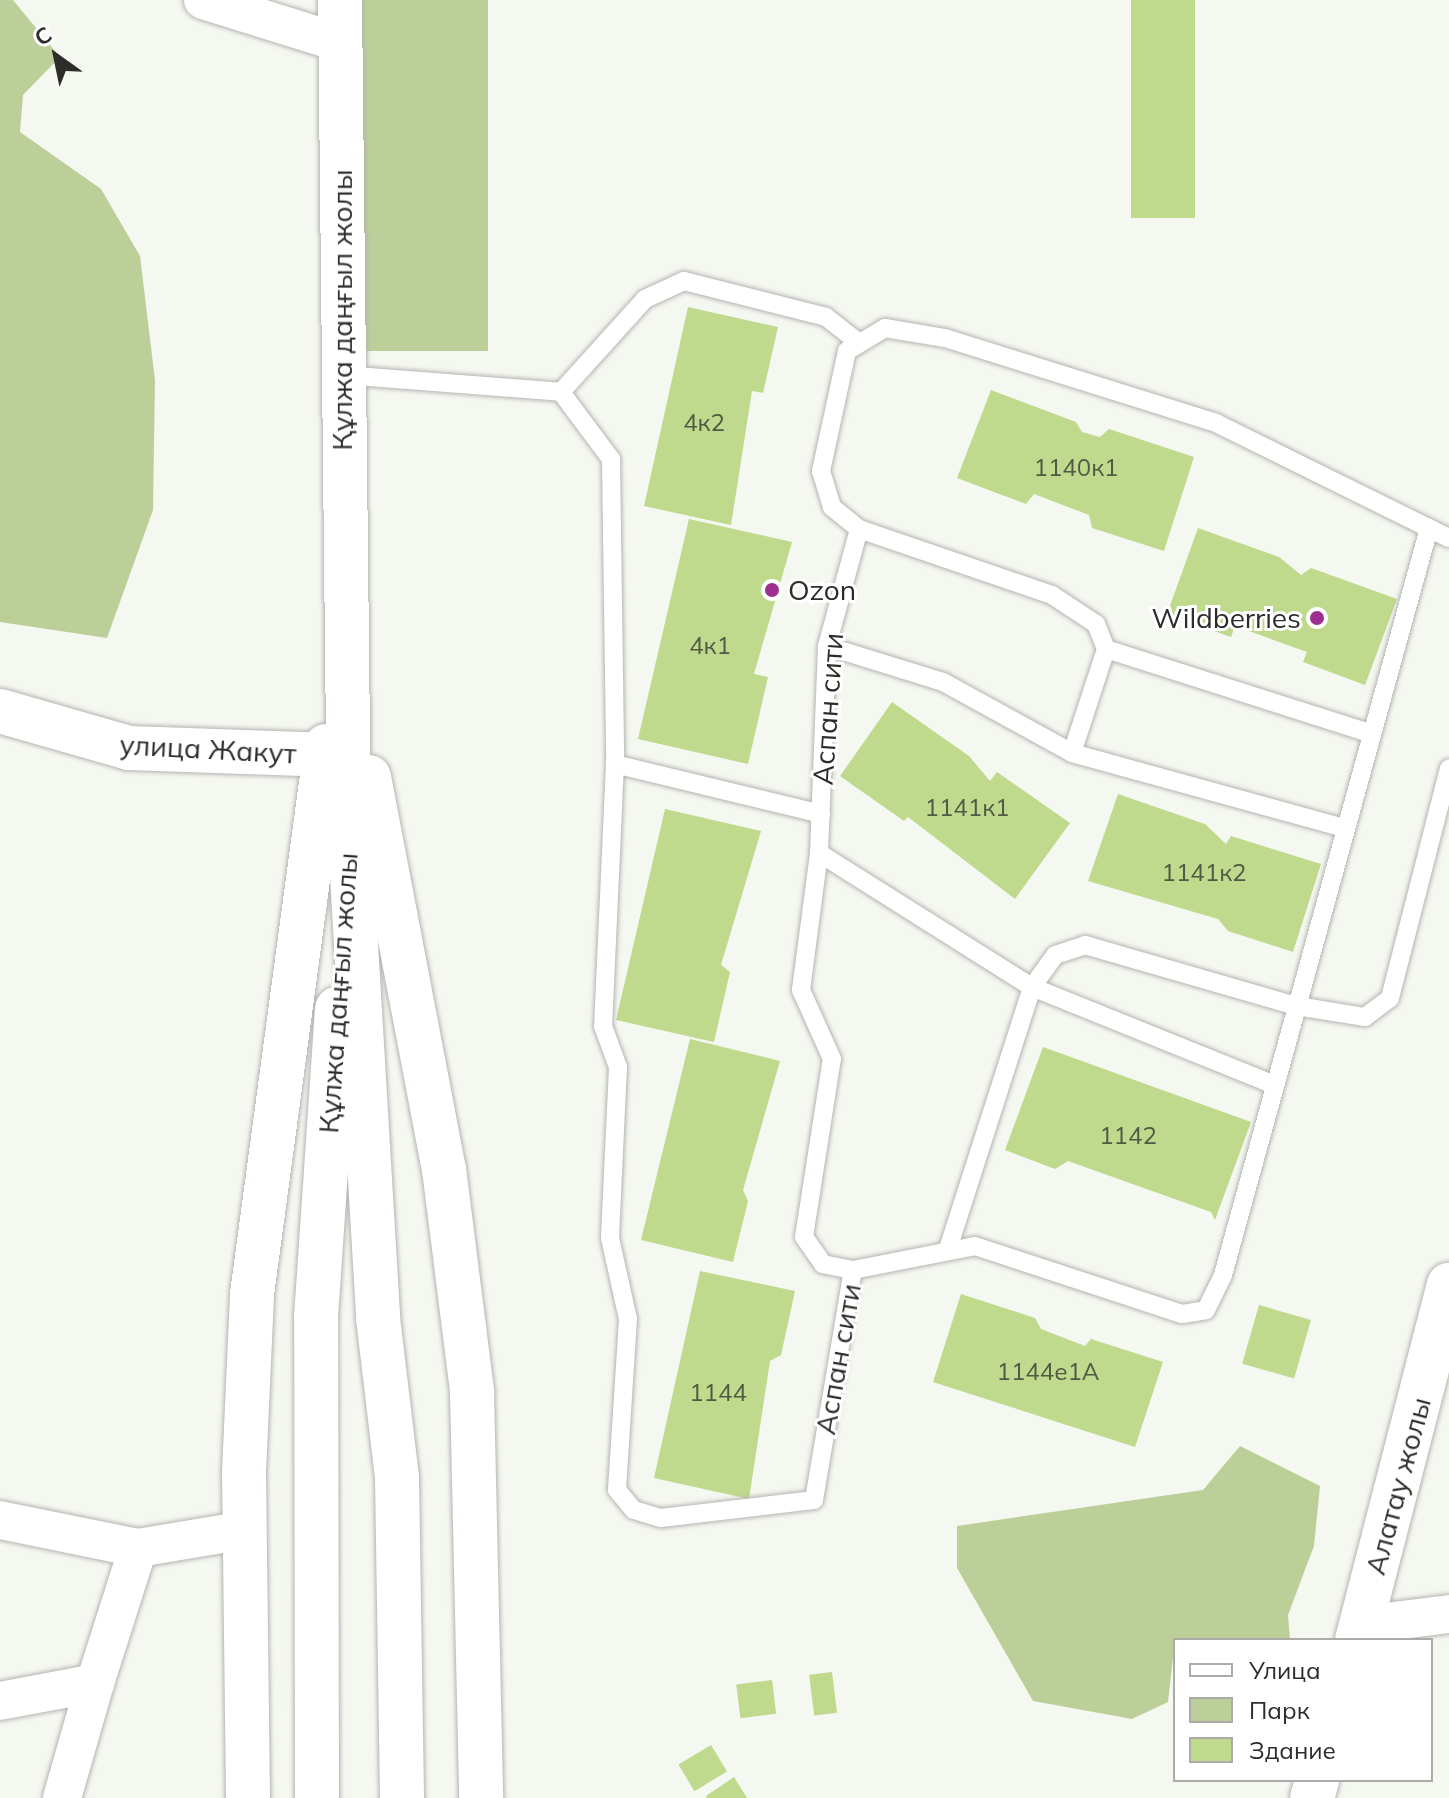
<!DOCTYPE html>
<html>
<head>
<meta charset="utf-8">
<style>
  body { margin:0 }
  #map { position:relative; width:1449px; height:1798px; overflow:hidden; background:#f5f7f1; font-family:Mulish,sans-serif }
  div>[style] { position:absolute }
  .green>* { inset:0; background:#bccf99; transform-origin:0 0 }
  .building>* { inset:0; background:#bfd98d; transform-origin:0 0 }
  .roads { filter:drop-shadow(0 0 2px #b3b5b0) drop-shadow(0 0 2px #b3b5b0) }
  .lane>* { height:18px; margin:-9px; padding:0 9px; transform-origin:9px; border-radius:9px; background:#fff }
  .street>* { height:38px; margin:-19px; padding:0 19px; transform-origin:19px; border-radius:19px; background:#fff }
  .secondary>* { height:44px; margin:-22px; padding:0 22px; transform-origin:22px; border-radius:22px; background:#fff }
  .primary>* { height:44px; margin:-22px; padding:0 22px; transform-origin:22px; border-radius:22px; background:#fff }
  .dots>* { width:22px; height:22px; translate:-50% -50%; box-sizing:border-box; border:4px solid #fff; border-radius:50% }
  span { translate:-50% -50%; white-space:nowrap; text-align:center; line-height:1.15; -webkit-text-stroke:6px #fff; paint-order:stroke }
  .number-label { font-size:24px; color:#515844 }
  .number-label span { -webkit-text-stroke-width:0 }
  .street-label { font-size:28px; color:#2c2d2b }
  .poi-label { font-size:28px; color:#2c2d2b }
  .left { translate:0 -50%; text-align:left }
  .right { translate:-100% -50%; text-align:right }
  .legend { position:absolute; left:1173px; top:1638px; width:260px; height:144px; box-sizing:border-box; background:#fff; border:2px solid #ababaa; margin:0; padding:10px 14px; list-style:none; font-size:24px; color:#2c2d2b }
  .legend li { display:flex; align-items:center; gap:16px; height:40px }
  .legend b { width:40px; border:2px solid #ababaa }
  .north { position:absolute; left:16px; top:16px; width:80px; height:80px; -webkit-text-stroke:6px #fff; paint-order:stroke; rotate:327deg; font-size:22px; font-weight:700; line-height:32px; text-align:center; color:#2c2d2b }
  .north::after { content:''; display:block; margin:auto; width:28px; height:36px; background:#2c2d2b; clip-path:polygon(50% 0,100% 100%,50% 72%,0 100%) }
</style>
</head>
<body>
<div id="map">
  <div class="green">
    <i style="clip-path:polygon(0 0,13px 0,60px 57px,23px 95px,20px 132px,101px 189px,140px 256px,155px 380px,153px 510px,107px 638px,0 622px)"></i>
    <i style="left:357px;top:0;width:131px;height:351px"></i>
    <i style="clip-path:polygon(1240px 1446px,1320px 1486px,1314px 1546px,1288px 1615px,1290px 1640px,1175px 1640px,1168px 1702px,1132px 1719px,1033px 1701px,957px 1568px,957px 1526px,1203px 1490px)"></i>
  </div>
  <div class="building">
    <i style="left:1131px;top:0;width:64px;height:218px"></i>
    <i style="clip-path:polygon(688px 307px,778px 327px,763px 393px,752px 391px,731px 525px,644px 506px)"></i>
    <i style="clip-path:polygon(991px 390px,1076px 422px,1082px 432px,1100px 437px,1109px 429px,1194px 457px,1164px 551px,1092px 528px,1089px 515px,1034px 494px,1026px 504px,957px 478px)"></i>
    <i style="clip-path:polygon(689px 519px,792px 542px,754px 674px,768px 677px,748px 764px,638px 739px)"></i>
    <i style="clip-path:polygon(1198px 528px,1279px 557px,1301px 575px,1311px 568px,1397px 599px,1365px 685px,1303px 662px,1307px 652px,1235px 626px,1231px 637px,1167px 614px)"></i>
    <i style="clip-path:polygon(892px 702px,969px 756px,990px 781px,997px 772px,1070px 823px,1015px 899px,908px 817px,904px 821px,840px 776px)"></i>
    <i style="clip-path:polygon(1118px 794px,1205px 824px,1226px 844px,1231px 836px,1321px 864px,1293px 952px,1228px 931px,1218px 919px,1088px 881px)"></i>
    <i style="clip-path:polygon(665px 809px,761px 831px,721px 965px,730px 972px,714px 1042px,616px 1020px)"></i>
    <i style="clip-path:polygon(690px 1039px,780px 1061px,743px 1190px,748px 1201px,733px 1262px,641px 1240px)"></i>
    <i style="clip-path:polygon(1043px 1047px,1251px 1122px,1215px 1220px,1211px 1212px,1068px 1161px,1055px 1169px,1005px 1150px)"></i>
    <i style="clip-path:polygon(700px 1271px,795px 1291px,781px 1355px,770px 1361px,749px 1499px,654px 1478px)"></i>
    <i style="clip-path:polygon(961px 1294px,1035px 1318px,1041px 1329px,1085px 1346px,1091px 1339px,1163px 1362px,1135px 1447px,933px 1382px)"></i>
    <i style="left:1259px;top:1305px;width:54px;height:61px;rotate:16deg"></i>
    <i style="left:832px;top:1672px;width:41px;height:23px;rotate:83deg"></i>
    <i style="left:772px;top:1680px;width:34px;height:36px;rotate:83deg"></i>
    <i style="left:711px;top:1745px;width:31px;height:38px;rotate:59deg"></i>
    <i style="clip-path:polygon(734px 1777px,747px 1798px,707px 1798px,706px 1796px)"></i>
  </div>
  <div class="roads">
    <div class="lane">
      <i style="left:342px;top:375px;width:220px;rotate:4.4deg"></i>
      <i style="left:561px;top:392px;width:125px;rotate:-47.9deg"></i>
      <i style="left:645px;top:299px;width:43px;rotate:-24.8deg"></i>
      <i style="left:684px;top:281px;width:146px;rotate:14.2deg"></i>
      <i style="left:826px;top:317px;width:39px;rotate:38deg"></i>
      <i style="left:561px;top:392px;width:84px;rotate:53.3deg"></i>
      <i style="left:611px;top:459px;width:305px;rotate:89.2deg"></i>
      <i style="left:615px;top:764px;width:212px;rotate:13.6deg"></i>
      <i style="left:859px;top:529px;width:204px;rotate:18.9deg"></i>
      <i style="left:1052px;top:595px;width:53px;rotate:33.4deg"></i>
      <i style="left:1096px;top:624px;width:27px;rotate:68deg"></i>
      <i style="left:1106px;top:649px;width:109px;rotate:108.1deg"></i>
      <i style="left:1072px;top:753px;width:279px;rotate:15.4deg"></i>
      <i style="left:827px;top:646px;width:121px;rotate:17.2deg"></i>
      <i style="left:943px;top:682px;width:147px;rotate:28.8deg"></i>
      <i style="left:1106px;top:649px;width:276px;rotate:17.7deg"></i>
      <i style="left:615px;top:764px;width:262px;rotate:92.6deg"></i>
      <i style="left:603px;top:1026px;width:44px;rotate:69.9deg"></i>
      <i style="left:618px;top:1067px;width:171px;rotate:92.7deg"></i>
      <i style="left:610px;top:1238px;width:83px;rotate:77.5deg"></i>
      <i style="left:628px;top:1319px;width:171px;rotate:93.7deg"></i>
      <i style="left:617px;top:1490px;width:26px;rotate:50deg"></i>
      <i style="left:634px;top:1510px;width:28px;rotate:17deg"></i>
      <i style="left:661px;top:1518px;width:154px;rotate:-6.7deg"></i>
      <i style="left:814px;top:1500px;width:233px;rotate:-80.4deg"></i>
      <i style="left:853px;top:1270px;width:31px;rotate:-169deg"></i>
      <i style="left:823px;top:1264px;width:33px;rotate:-125deg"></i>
      <i style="left:804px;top:1237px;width:180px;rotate:-81.1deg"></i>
      <i style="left:832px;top:1059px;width:76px;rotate:-114.2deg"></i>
      <i style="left:801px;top:990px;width:138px;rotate:-82.5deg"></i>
      <i style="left:819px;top:853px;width:207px;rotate:-87.8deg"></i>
      <i style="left:827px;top:646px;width:121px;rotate:-74.7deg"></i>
      <i style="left:859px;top:529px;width:35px;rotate:-141deg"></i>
      <i style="left:832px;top:507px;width:38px;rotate:-107deg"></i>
      <i style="left:821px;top:471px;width:123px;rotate:-77.8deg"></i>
      <i style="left:847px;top:351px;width:44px;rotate:-31.2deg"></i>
      <i style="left:885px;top:328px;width:61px;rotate:9.5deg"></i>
      <i style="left:945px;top:338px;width:284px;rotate:17.4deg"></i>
      <i style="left:1216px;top:423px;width:260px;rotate:26.3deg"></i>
      <i style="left:819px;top:853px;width:252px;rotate:32.2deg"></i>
      <i style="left:1032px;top:987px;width:39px;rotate:-54deg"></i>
      <i style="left:1055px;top:955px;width:32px;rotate:-18deg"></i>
      <i style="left:1085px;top:945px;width:221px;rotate:16.1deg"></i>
      <i style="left:1297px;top:1006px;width:69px;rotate:9.2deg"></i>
      <i style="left:1365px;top:1017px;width:31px;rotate:-37deg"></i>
      <i style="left:1390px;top:998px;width:237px;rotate:-75.6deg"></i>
      <i style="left:948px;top:1249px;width:275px;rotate:-72.2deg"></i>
      <i style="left:1032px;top:987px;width:261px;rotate:22deg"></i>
      <i style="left:853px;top:1270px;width:124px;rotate:-11.1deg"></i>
      <i style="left:975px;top:1246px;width:218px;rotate:18.2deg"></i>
      <i style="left:1182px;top:1314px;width:24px;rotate:-9deg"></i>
      <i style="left:1206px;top:1310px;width:39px;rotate:-64deg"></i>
      <i style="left:1223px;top:1275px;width:775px;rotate:-74.58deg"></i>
    </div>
    <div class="street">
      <i style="left:203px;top:0;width:145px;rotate:17.3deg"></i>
      <i style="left:0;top:1520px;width:141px;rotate:11.5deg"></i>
      <i style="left:138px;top:1548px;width:109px;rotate:-9.5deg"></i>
      <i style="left:1361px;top:1625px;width:89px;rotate:-7.1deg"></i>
      <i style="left:0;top:1701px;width:97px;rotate:-10.7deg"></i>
      <i style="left:95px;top:1683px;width:142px;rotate:-72.3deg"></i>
      <i style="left:62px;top:1798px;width:120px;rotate:-74deg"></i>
    </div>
    <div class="secondary">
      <i style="left:0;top:711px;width:134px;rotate:16deg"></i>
      <i style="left:129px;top:748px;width:196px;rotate:2deg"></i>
      <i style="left:1357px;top:1640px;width:367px;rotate:-75.5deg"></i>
      <i style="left:1312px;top:1798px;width:19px;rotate:-74deg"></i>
    </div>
    <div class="primary">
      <i style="left:340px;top:0;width:826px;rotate:89.38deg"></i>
      <i style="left:349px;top:826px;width:493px;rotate:86.6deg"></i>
      <i style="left:378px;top:1318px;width:161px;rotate:83.2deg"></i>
      <i style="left:397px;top:1478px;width:320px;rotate:89.1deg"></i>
      <i style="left:369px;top:777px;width:399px;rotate:79.2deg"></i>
      <i style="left:444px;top:1169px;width:225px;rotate:82.8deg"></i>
      <i style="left:472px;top:1392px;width:406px;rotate:88.7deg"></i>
      <i style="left:248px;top:1798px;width:326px;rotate:-90.7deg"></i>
      <i style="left:244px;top:1472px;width:178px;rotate:-87.4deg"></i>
      <i style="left:252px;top:1294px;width:553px;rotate:-82.31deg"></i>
      <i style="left:317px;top:1798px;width:481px;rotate:-90.1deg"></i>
      <i style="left:316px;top:1317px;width:309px;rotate:-86.1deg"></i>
    </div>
  </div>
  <div class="dots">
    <i style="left:772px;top:590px;background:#9d2f8e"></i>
    <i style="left:1317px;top:618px;background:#9d2f8e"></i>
  </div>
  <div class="number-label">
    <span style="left:704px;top:423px">4к2</span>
    <span style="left:1076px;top:468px">1140к1</span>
    <span style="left:710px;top:646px">4к1</span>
    <span style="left:967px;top:808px">1141к1</span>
    <span style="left:1204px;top:873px">1141к2</span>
    <span style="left:1128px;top:1136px">1142</span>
    <span style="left:1048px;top:1372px">1144е1А</span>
    <span style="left:718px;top:1393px">1144</span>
  </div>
  <div class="street-label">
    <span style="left:342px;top:310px;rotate:-90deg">Құлжа даңғыл жолы</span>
    <span style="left:828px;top:709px;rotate:-86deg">Аспан сити</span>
    <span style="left:208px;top:749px;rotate:3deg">улица Жакут</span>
    <span style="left:338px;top:993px;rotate:-86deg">Құлжа даңғыл жолы</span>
    <span style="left:838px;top:1359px;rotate:-80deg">Аспан сити</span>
    <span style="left:1398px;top:1486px;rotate:-75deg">Алатау жолы</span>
  </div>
  <div class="poi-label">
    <span class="left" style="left:788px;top:590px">Ozon</span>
    <span class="right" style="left:1301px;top:618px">Wildberries</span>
  </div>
  <ul class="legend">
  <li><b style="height:10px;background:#fff"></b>Улица</li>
  <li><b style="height:22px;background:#bccf99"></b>Парк</li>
  <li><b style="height:22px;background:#bfd98d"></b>Здание</li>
  </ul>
  <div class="north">С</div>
</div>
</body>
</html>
